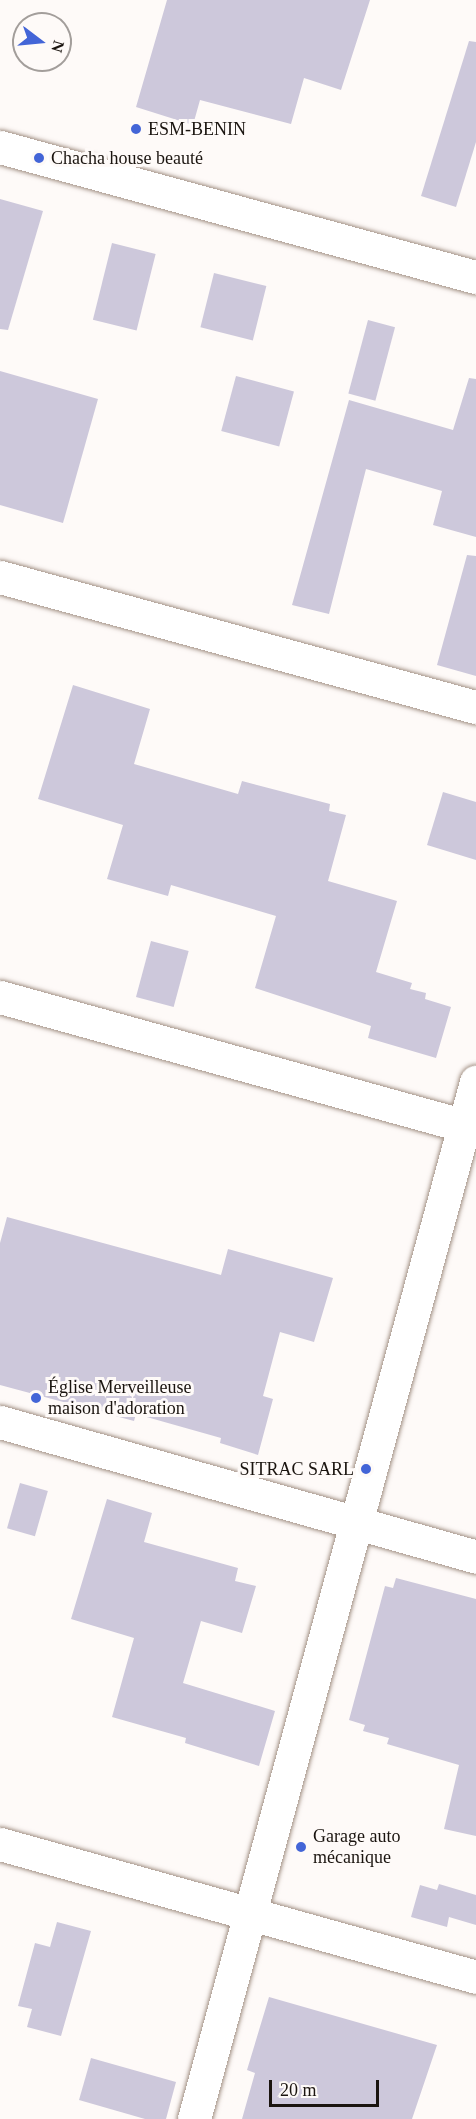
<!DOCTYPE html>
<html>
<head>
<meta charset="utf-8">
<style>
  body { margin:0 }
  #map { position:relative; width:476px; height:2119px; overflow:hidden; background:#fefaf8; font-family:Georgia,serif }
  div>[style] { position:absolute }
  .building>* { inset:0; background:#cdc8db; transform-origin:0 0 }
  .roads { filter:drop-shadow(0 0 2px #a39286) drop-shadow(0 0 2px #a39286) }
  .minor>* { height:33px; margin:-16.5px; padding:0 16.5px; transform-origin:16.5px; border-radius:16.5px; background:#fff }
  .tertiary>* { height:33px; margin:-16.5px; padding:0 16.5px; transform-origin:16.5px; border-radius:16.5px; background:#fff }
  .dots>* { width:16px; height:16px; translate:-50% -50%; box-sizing:border-box; border:3px solid #fefaf8; border-radius:50% }
  span { translate:-50% -50%; white-space:nowrap; text-align:center; line-height:1.15; -webkit-text-stroke:6px #fefaf8; paint-order:stroke }
  .poi-label { font-size:18px; color:#1a140f }
  .left { translate:0 -50%; text-align:left }
  .right { translate:-100% -50%; text-align:right }
  .north { position:absolute; left:12px; top:12px; width:60px; height:60px; box-sizing:border-box; background:#fefaf8; border:2px solid #a39e9b; border-radius:50%; rotate:106deg; font-size:16px; font-weight:700; line-height:24px; text-align:center; color:#1a140f }
  .north::after { content:''; display:block; margin:auto; width:21px; height:27px; background:#4365d7; clip-path:polygon(50% 0,100% 100%,50% 72%,0 100%) }
  .scale { position:absolute; left:269px; top:2080px; width:110px; height:27px; box-sizing:border-box; border:3px solid #1a140f; border-top:0; padding-left:8px; font-size:18px; line-height:21px; white-space:nowrap; color:#1a140f; -webkit-text-stroke:4px #fefaf8; paint-order:stroke }
</style>
</head>
<body>
<div id="map">
  <div class="building">
    <i style="clip-path:polygon(167px 0,370px 0,341px 90px,304px 78px,291px 124px,200px 100px,193px 125px,136px 107px)"></i>
    <i style="clip-path:polygon(469px 41px,476px 42px,476px 142px,456px 207px,421px 196px)"></i>
    <i style="clip-path:polygon(0 199px,43px 211px,8px 330px,0 329px)"></i>
    <i style="left:112px;top:243px;width:45px;height:79px;rotate:14deg"></i>
    <i style="left:214px;top:273px;width:54px;height:56px;rotate:14deg"></i>
    <i style="left:368px;top:320px;width:28px;height:76px;rotate:15deg"></i>
    <i style="clip-path:polygon(0 371px,98px 399px,63px 523px,0 505px)"></i>
    <i style="left:236px;top:376px;width:60px;height:57px;rotate:15deg"></i>
    <i style="clip-path:polygon(469px 378px,476px 379px,476px 537px,433px 525px,442px 491px,366px 469px,329px 614px,292px 605px,349px 400px,453px 430px)"></i>
    <i style="clip-path:polygon(467px 555px,476px 556px,476px 676px,437px 665px)"></i>
    <i style="clip-path:polygon(73px 685px,150px 709px,134px 764px,238px 794px,242px 781px,330px 804px,329px 811px,346px 815px,328px 881px,397px 901px,376px 972px,412px 983px,410px 989px,426px 993px,425px 999px,451px 1007px,436px 1058px,368px 1038px,371px 1026px,255px 988px,276px 916px,171px 885px,168px 896px,107px 879px,123px 825px,38px 799px)"></i>
    <i style="clip-path:polygon(443px 792px,476px 802px,476px 860px,427px 845px)"></i>
    <i style="left:151px;top:941px;width:39px;height:58px;rotate:15deg"></i>
    <i style="clip-path:polygon(7px 1217px,221px 1275px,228px 1249px,333px 1278px,314px 1342px,280px 1332px,263px 1396px,273px 1399px,258px 1455px,220px 1443px,221px 1438px,136px 1414px,134px 1421px,0 1385px,0 1243px)"></i>
    <i style="left:20px;top:1483px;width:29px;height:47px;rotate:16deg"></i>
    <i style="clip-path:polygon(107px 1499px,152px 1513px,144px 1542px,238px 1568px,235px 1581px,256px 1586px,242px 1633px,201px 1621px,183px 1683px,275px 1711px,259px 1766px,185px 1743px,186px 1738px,112px 1717px,134px 1638px,71px 1619px)"></i>
    <i style="clip-path:polygon(396px 1578px,476px 1599px,476px 1836px,444px 1829px,459px 1765px,387px 1744px,389px 1738px,363px 1731px,365px 1725px,349px 1720px,385px 1586px,393px 1588px)"></i>
    <i style="clip-path:polygon(439px 1884px,476px 1895px,476px 1925px,449px 1917px,447px 1927px,411px 1917px,420px 1885px,437px 1890px)"></i>
    <i style="clip-path:polygon(57px 1922px,91px 1931px,61px 2036px,27px 2027px,32px 2009px,18px 2006px,35px 1943px,50px 1947px)"></i>
    <i style="clip-path:polygon(269px 1997px,437px 2045px,412px 2119px,242px 2119px,255px 2073px,247px 2070px)"></i>
    <i style="clip-path:polygon(91px 2058px,176px 2082px,166px 2119px,145px 2119px,79px 2100px)"></i>
  </div>
  <div class="roads">
    <div class="minor">
      <i style="left:0;top:577px;width:493px;rotate:15.3deg"></i>
      <i style="left:0;top:997px;width:494px;rotate:15.5deg"></i>
      <i style="left:0;top:1422px;width:495px;rotate:15.8deg"></i>
      <i style="left:0;top:1844px;width:494px;rotate:15.6deg"></i>
      <i style="left:194px;top:2119px;width:1075px;rotate:-74.79deg"></i>
    </div>
    <div class="tertiary">
      <i style="left:0;top:147px;width:493px;rotate:15.3deg"></i>
    </div>
  </div>
  <div class="dots">
    <i style="left:136px;top:129px;background:#4365d7"></i>
    <i style="left:39px;top:158px;background:#4365d7"></i>
    <i style="left:36px;top:1398px;background:#4365d7"></i>
    <i style="left:366px;top:1469px;background:#4365d7"></i>
    <i style="left:301px;top:1847px;background:#4365d7"></i>
  </div>
  <div class="poi-label">
    <span class="left" style="left:148px;top:129px">ESM-BENIN</span>
    <span class="left" style="left:51px;top:158px">Chacha house beauté</span>
    <span class="left" style="left:48px;top:1398px">Église Merveilleuse<br>maison d'adoration</span>
    <span class="right" style="left:354px;top:1469px">SITRAC SARL</span>
    <span class="left" style="left:313px;top:1847px">Garage auto<br>mécanique</span>
  </div>
  <div class="north">N</div>
  <div class="scale">20 m</div>
</div>
</body>
</html>
